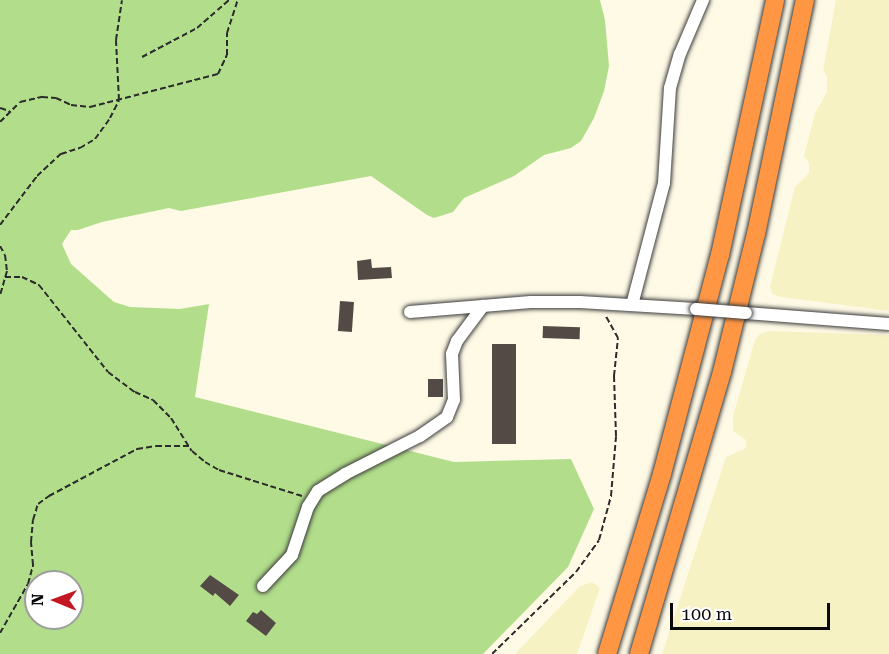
<!DOCTYPE html>
<html>
<head>
<meta charset="utf-8">
<style>
  body { margin:0 }
  #map { position:relative; width:889px; height:654px; overflow:hidden; background:#fffae6; font-family:"Roboto Serif",serif }
  div>[style] { position:absolute }
  .farmland>* { inset:0; background:#f7f2c4 }
  .forest>* { inset:0; background:#b2de8b }
  .building>* { inset:0; background:#534a45; transform-origin:0 0 }
  .path>* { height:2px; margin-top:-1px; transform-origin:0; background:repeating-linear-gradient(90deg,#2b2b2b 0 6px,transparent 0 9px) }
  .roads { filter:drop-shadow(0 0 2px #3c3c3c) drop-shadow(0 0 2px #3c3c3c) }
  .minor>* { height:12px; margin:-6px; padding:0 6px; transform-origin:6px; border-radius:6px; background:#fff }
  .highway>* { height:18px; margin:-9px; padding:0 9px; transform-origin:9px; border-radius:9px; background:#ff9644 }
  .bridges { filter:drop-shadow(0 0 2px #3c3c3c) drop-shadow(0 0 2px #3c3c3c) }
  .minor-bridge>* { height:12px; margin:-6px; padding:0 6px; transform-origin:6px; border-radius:6px; background:#fff }
  span { translate:-50% -50%; white-space:nowrap; text-align:center; line-height:1.15; -webkit-text-stroke:6px #fff; paint-order:stroke }
  .north { position:absolute; left:24px; top:570px; width:60px; height:60px; box-sizing:border-box; background:#fff; border:2px solid #9d9d9d; border-radius:50%; rotate:271deg; font-size:16px; font-weight:700; line-height:24px; text-align:center; color:#090909 }
  .north::after { content:''; display:block; margin:auto; width:21px; height:27px; background:#c31823; clip-path:polygon(50% 0,100% 100%,50% 72%,0 100%) }
  .scale { position:absolute; left:670px; top:603px; width:160px; height:27px; box-sizing:border-box; border:3px solid #090909; border-top:0; padding-left:8px; font-size:18px; line-height:21px; white-space:nowrap; color:#090909; -webkit-text-stroke:4px #fff; paint-order:stroke }
</style>
</head>
<body>
<div id="map">
  <div class="farmland">
    <i style="clip-path:polygon(836px 0,889px 0,889px 311px,781px 297px,772px 294px,770px 287px,795px 187px,809px 173px,809px 163px,804px 156px,815px 113px,827px 92px,827px 77px,823px 70px)"></i>
    <i style="clip-path:polygon(768px 331px,889px 335px,889px 654px,662px 654px,726px 457px,746px 448px,746px 440px,733px 431px,733px 416px,755px 340px,760px 334px)"></i>
    <i style="clip-path:polygon(592px 582px,600px 588px,577px 654px,515px 654px,580px 586px)"></i>
  </div>
  <div class="forest">
    <i style="clip-path:polygon(evenodd,0 0,600px 0,605px 20px,609px 66px,604px 91px,594px 118px,581px 141px,571px 148px,544px 155px,514px 176px,464px 198px,453px 212px,434px 218px,427px 215px,371px 176px,181px 211px,169px 208px,102px 222px,78px 230px,71px 230px,62px 244px,71px 264px,114px 302px,130px 307px,180px 309px,209px 304px,195px 397px,454px 462px,571px 459px,594px 509px,568px 567px,483px 654px,0 654px,0 0,36px 582px,72px 582px,72px 618px,36px 618px,36px 582px)"></i>
  </div>
  <div class="building">
    <i style="clip-path:polygon(371px 259px,372px 268px,391px 267px,392px 278px,358px 280px,357px 261px)"></i>
    <i style="left:340px;top:301px;width:14px;height:30px;rotate:4deg"></i>
    <i style="left:543px;top:326px;width:37px;height:12px;rotate:2deg"></i>
    <i style="left:492px;top:344px;width:24px;height:100px"></i>
    <i style="left:428px;top:379px;width:15px;height:18px"></i>
    <i style="clip-path:polygon(210px 575px,239px 595px,230px 606px,215px 593px,213px 596px,200px 586px)"></i>
    <i style="clip-path:polygon(261px 610px,276px 623px,266px 636px,246px 621px,253px 612px,257px 614px)"></i>
  </div>
  <div class="path">
    <i style="left:142px;top:57px;width:62px;rotate:-27.8deg"></i>
    <i style="left:197px;top:28px;width:43px;rotate:-41.2deg"></i>
    <i style="left:0;top:108px;width:10px;rotate:17deg"></i>
    <i style="left:0;top:122px;width:28px;rotate:-45deg"></i>
    <i style="left:20px;top:102px;width:23px;rotate:-13deg"></i>
    <i style="left:42px;top:97px;width:14px;rotate:4deg"></i>
    <i style="left:56px;top:98px;width:17px;rotate:25deg"></i>
    <i style="left:71px;top:105px;width:19px;rotate:6deg"></i>
    <i style="left:90px;top:107px;width:132px;rotate:-14.5deg"></i>
    <i style="left:218px;top:74px;width:21px;rotate:-65deg"></i>
    <i style="left:227px;top:55px;width:22px;rotate:-90deg"></i>
    <i style="left:227px;top:33px;width:35px;rotate:-72deg"></i>
    <i style="left:0;top:225px;width:61px;rotate:-52.9deg"></i>
    <i style="left:37px;top:176px;width:33px;rotate:-43deg"></i>
    <i style="left:61px;top:154px;width:20px;rotate:-18deg"></i>
    <i style="left:80px;top:148px;width:17px;rotate:-31deg"></i>
    <i style="left:95px;top:139px;width:26px;rotate:-54deg"></i>
    <i style="left:110px;top:118px;width:20px;rotate:-63deg"></i>
    <i style="left:119px;top:100px;width:60px;rotate:-92.9deg"></i>
    <i style="left:116px;top:40px;width:40px;rotate:-81.5deg"></i>
    <i style="left:0;top:246px;width:10px;rotate:61deg"></i>
    <i style="left:5px;top:255px;width:16px;rotate:83deg"></i>
    <i style="left:7px;top:271px;width:25px;rotate:106deg"></i>
    <i style="left:5px;top:277px;width:17px"></i>
    <i style="left:22px;top:277px;width:19px;rotate:25deg"></i>
    <i style="left:39px;top:285px;width:111px;rotate:51.6deg"></i>
    <i style="left:108px;top:372px;width:34px;rotate:37deg"></i>
    <i style="left:135px;top:392px;width:20px;rotate:24deg"></i>
    <i style="left:153px;top:400px;width:25px;rotate:45deg"></i>
    <i style="left:171px;top:418px;width:39px;rotate:58deg"></i>
    <i style="left:192px;top:451px;width:17px;rotate:40deg"></i>
    <i style="left:205px;top:462px;width:16px;rotate:30deg"></i>
    <i style="left:219px;top:470px;width:87px;rotate:17.4deg"></i>
    <i style="left:0;top:633px;width:56px;rotate:-60.3deg"></i>
    <i style="left:28px;top:584px;width:20px;rotate:-75deg"></i>
    <i style="left:33px;top:565px;width:23px;rotate:-95deg"></i>
    <i style="left:31px;top:542px;width:22px;rotate:-85deg"></i>
    <i style="left:33px;top:520px;width:17px;rotate:-73deg"></i>
    <i style="left:38px;top:504px;width:14px;rotate:-36deg"></i>
    <i style="left:49px;top:496px;width:100px;rotate:-28.1deg"></i>
    <i style="left:137px;top:449px;width:19px;rotate:-9deg"></i>
    <i style="left:156px;top:446px;width:33px"></i>
    <i style="left:492px;top:654px;width:117px;rotate:-44.3deg"></i>
    <i style="left:576px;top:572px;width:39px;rotate:-54deg"></i>
    <i style="left:599px;top:540px;width:46px;rotate:-74.7deg"></i>
    <i style="left:611px;top:496px;width:60px;rotate:-85.2deg"></i>
    <i style="left:616px;top:436px;width:60px;rotate:-91.9deg"></i>
    <i style="left:614px;top:376px;width:38px;rotate:-84deg"></i>
    <i style="left:618px;top:338px;width:26px;rotate:-119deg"></i>
  </div>
  <div class="roads">
    <div class="minor">
      <i style="left:632px;top:305px;width:126px;rotate:-75.3deg"></i>
      <i style="left:664px;top:183px;width:95px;rotate:-86.4deg"></i>
      <i style="left:670px;top:88px;width:35px;rotate:-74deg"></i>
      <i style="left:680px;top:54px;width:59px;rotate:-66.9deg"></i>
      <i style="left:410px;top:312px;width:121px;rotate:-4.7deg"></i>
      <i style="left:531px;top:302px;width:49px"></i>
      <i style="left:580px;top:302px;width:116px;rotate:3.5deg"></i>
      <i style="left:746px;top:313px;width:143px;rotate:4.4deg"></i>
      <i style="left:263px;top:586px;width:42px;rotate:-46.9deg"></i>
      <i style="left:292px;top:555px;width:51px;rotate:-71.6deg"></i>
      <i style="left:308px;top:507px;width:19px;rotate:-58deg"></i>
      <i style="left:318px;top:491px;width:32px;rotate:-32deg"></i>
      <i style="left:345px;top:474px;width:84px;rotate:-26.9deg"></i>
      <i style="left:420px;top:436px;width:33px;rotate:-35deg"></i>
      <i style="left:447px;top:417px;width:18px;rotate:-68deg"></i>
      <i style="left:454px;top:400px;width:46px;rotate:-92.5deg"></i>
      <i style="left:452px;top:354px;width:14px;rotate:-69deg"></i>
      <i style="left:457px;top:341px;width:44px;rotate:-53.4deg"></i>
    </div>
    <div class="highway">
      <i style="left:607px;top:654px;width:188px;rotate:-73deg"></i>
      <i style="left:662px;top:474px;width:227px;rotate:-75.2deg"></i>
      <i style="left:720px;top:255px;width:261px;rotate:-77.8deg"></i>
      <i style="left:639px;top:654px;width:294px;rotate:-73.6deg"></i>
      <i style="left:722px;top:372px;width:142px;rotate:-76.2deg"></i>
      <i style="left:756px;top:234px;width:239px;rotate:-78.2deg"></i>
    </div>
  </div>
  <div class="bridges">
    <div class="minor-bridge">
      <i style="left:696px;top:309px;width:50px;rotate:4.6deg"></i>
    </div>
  </div>
  <div class="north">N</div>
  <div class="scale">100 m</div>
</div>
</body>
</html>
